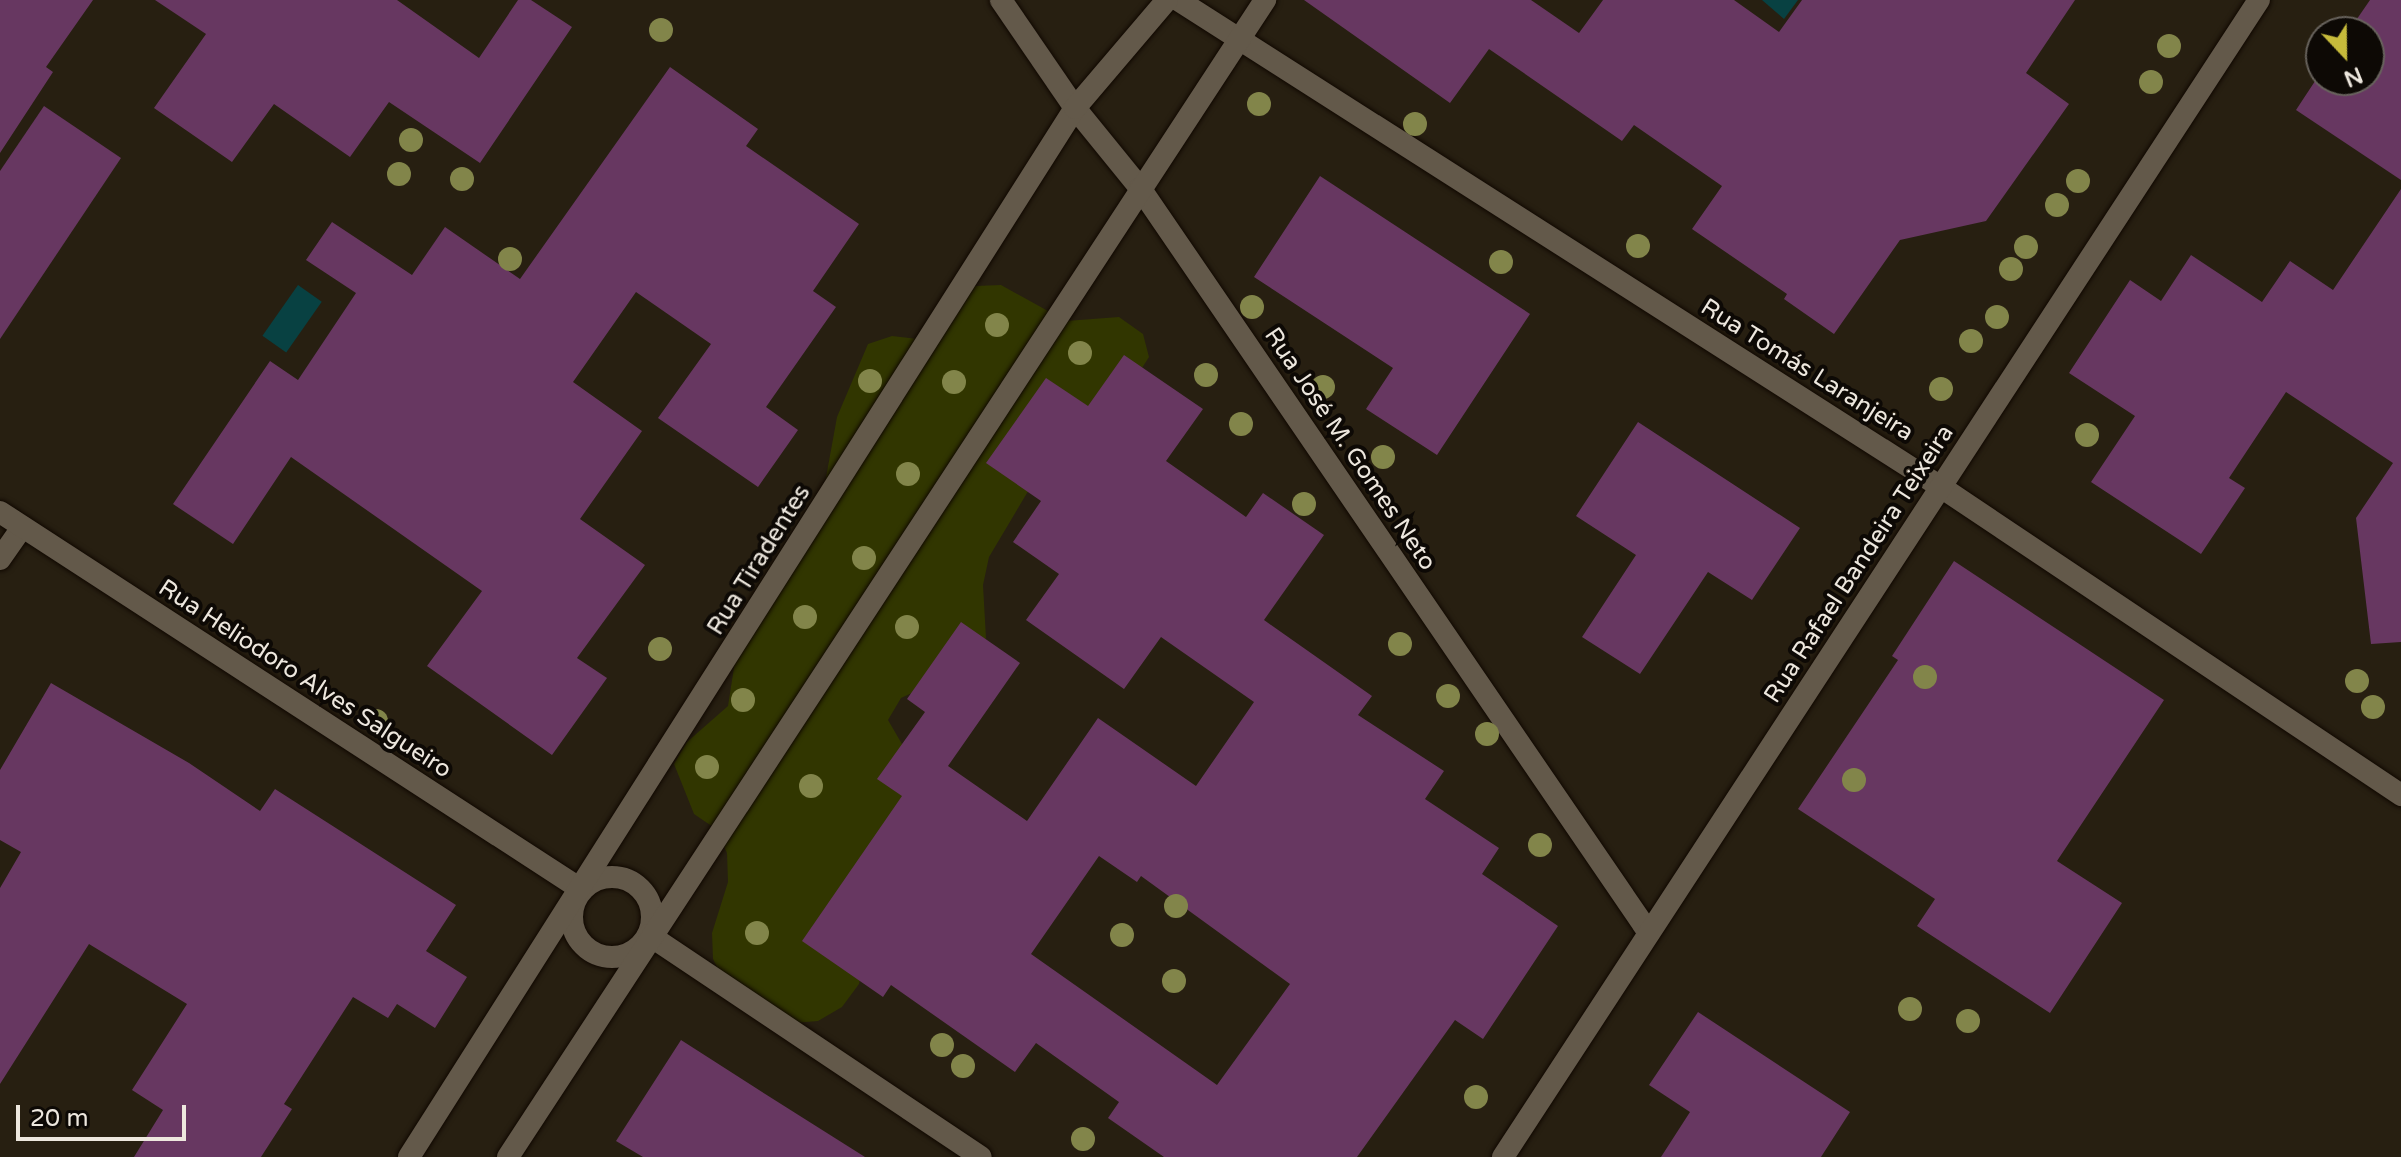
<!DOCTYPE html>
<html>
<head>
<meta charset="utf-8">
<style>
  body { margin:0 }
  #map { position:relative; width:2401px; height:1157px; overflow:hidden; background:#271f11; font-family:"Varela Round",sans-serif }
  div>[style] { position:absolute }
  .green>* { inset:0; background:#313600 }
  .water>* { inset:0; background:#084142; transform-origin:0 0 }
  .building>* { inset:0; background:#673761 }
  .roads { filter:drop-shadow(0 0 2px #100801) drop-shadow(0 0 2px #100801) }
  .minor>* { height:22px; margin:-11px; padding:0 11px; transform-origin:11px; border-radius:11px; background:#63594a }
  .secondary>* { height:22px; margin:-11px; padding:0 11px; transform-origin:11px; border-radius:11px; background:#63594a }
  .secondary>.ring { margin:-11px; padding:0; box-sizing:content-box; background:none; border:22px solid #63594a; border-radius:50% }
  .trees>* { width:24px; height:24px; margin:-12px; border-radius:50%; background:#82854a }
  span { translate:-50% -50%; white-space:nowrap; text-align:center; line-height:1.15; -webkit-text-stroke:8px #0d0905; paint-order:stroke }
  .street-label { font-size:24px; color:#ede7de }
  .north { position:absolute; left:2305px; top:16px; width:80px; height:80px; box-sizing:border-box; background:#0d0905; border:2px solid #67625c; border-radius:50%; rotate:158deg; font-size:22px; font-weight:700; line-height:32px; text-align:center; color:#ede7de }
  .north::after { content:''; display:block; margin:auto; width:28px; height:36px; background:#c7bb3b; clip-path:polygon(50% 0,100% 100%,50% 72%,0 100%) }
  .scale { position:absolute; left:16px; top:1105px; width:170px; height:36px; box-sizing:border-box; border:4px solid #ede7de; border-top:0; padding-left:10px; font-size:24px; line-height:28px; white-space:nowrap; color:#ede7de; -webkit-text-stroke:6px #0d0905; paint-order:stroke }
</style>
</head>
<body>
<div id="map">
  <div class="green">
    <i style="clip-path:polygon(1001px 285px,1066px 321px,1119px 317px,1143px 334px,1149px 357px,1135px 379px,1046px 461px,989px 557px,983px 585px,986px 638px,975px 664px,901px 698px,888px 720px,902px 744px,906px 771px,892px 879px,871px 931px,859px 984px,842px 1007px,818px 1021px,794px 1023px,725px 984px,713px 959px,712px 933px,728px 882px,727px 853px,716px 829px,694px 814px,674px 764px,687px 742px,728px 706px,740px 629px,823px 494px,837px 417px,868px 344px,892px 336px,918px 339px,975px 286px)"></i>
  </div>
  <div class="water">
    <i style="clip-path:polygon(1762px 0,1798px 0,1784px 19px)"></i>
    <i style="left:298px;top:285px;width:29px;height:62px;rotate:35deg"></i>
  </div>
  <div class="building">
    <i style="clip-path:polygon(0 0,93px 0,46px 67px,53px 72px,0 153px)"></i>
    <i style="clip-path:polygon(155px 0,397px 0,479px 58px,518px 0,531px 0,572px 27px,480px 163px,389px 102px,350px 157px,274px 104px,232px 162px,154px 108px,206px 34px)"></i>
    <i style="clip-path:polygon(1304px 0,1531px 0,1579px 33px,1603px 0,1734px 0,1779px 32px,1802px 0,2075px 0,2026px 73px,2069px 104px,1986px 221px,1900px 240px,1834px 334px,1784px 299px,1787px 294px,1692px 229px,1722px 186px,1634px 125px,1622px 141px,1489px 49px,1450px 103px)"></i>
    <i style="clip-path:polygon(2370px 0,2401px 0,2401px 180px,2296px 110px,2321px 72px,2321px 80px,2369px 80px,2369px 32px,2348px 32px)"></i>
    <i style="clip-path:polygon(670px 67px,758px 129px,746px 146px,859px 224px,813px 291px,836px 307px,766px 407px,798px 430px,758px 487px,658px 418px,711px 344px,636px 292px,573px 382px,642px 431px,580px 519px,645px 565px,577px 658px,607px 678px,552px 755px,427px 666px,482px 591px,291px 457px,233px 544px,173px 504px,270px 361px,298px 380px,356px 293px,306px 260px,332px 222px,412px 275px,445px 227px,520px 279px)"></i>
    <i style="clip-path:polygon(44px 106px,121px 158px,0 339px,0 171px)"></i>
    <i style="clip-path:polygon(1320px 176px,1530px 314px,1437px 455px,1366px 409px,1393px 368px,1254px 277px)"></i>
    <i style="clip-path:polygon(2401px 189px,2401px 642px,2371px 644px,2356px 518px,2393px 463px,2286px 392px,2229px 478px,2245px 488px,2201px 554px,2091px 482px,2135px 416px,2069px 373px,2130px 280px,2161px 301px,2191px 255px,2262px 302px,2290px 261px,2333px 290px)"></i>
    <i style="clip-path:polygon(evenodd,1124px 355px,1203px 409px,1166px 461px,1246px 517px,1263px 493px,1324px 535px,1264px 620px,1372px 696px,1358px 715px,1444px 771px,1425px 799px,1499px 848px,1482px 874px,1558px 926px,1483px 1039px,1455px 1020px,1357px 1157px,1164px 1157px,1108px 1118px,1119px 1102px,1036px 1043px,1015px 1072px,891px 985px,883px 997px,802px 941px,902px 796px,877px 779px,925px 712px,907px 699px,961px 622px,1020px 663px,948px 766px,1027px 821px,1098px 718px,1196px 786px,1254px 702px,1161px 637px,1124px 689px,1026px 620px,1059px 574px,1013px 542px,1041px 501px,986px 463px,1046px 378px,1088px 406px,1124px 355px,1099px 856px,1137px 882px,1141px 876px,1290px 984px,1217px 1085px,1031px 954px,1099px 856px)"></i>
    <i style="clip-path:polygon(1638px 422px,1800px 528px,1752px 600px,1708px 572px,1640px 674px,1582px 637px,1636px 555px,1576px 516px)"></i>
    <i style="clip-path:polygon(1954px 561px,2164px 700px,2057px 861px,2122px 903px,2050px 1013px,1917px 926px,1935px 899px,1798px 809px,1898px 660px,1892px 656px)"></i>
    <i style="clip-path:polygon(51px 683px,189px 763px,260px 811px,275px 789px,456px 905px,426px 951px,467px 977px,435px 1028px,397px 1004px,388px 1018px,353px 997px,284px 1104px,292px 1109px,261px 1157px,134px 1157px,163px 1110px,132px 1090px,187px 1004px,89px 944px,0 1084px,0 888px,21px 852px,0 840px,0 770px)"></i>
    <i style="clip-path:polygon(1698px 1012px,1850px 1112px,1821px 1157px,1661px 1157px,1690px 1112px,1649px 1085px)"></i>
    <i style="clip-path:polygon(681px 1040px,759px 1090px,865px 1157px,643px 1157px,616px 1141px)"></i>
  </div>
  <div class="roads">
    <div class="minor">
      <i style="left:1001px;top:0;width:131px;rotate:55.6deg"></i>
      <i style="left:1075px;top:108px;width:103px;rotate:50.9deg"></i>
      <i style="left:1140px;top:188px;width:902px;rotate:55.66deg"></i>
      <i style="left:1178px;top:0;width:905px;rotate:32.55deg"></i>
      <i style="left:1941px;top:487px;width:554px;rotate:33.8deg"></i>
      <i style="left:0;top:559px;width:39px;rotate:-55deg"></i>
      <i style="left:1503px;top:1157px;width:1382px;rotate:-56.84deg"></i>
    </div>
    <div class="secondary">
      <i style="left:0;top:512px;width:694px;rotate:33deg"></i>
      <i class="ring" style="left:572px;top:877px;width:58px;height:58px"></i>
      <i style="left:649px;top:935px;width:399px;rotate:33.8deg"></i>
      <i style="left:409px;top:1157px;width:1243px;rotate:-57.59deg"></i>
      <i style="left:1075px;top:108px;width:142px;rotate:-49.6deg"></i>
      <i style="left:508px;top:1157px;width:1383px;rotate:-56.8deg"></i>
    </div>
  </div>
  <div class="trees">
    <i style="left:661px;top:30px"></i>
    <i style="left:2169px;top:46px"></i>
    <i style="left:2151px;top:82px"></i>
    <i style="left:1259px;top:104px"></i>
    <i style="left:1415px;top:124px"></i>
    <i style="left:411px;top:140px"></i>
    <i style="left:399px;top:174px"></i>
    <i style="left:462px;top:179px"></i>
    <i style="left:2078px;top:181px"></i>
    <i style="left:2057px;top:205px"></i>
    <i style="left:1638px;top:246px"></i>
    <i style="left:2026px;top:247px"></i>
    <i style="left:510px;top:259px"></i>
    <i style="left:1501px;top:262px"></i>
    <i style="left:2011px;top:269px"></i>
    <i style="left:1252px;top:307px"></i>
    <i style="left:1997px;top:317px"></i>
    <i style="left:997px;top:325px"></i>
    <i style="left:1971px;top:341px"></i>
    <i style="left:1080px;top:353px"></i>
    <i style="left:1206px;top:375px"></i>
    <i style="left:870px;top:381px"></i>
    <i style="left:954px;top:382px"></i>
    <i style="left:1323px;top:387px"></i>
    <i style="left:1941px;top:389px"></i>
    <i style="left:1241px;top:424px"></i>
    <i style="left:2087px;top:435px"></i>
    <i style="left:1383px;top:457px"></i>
    <i style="left:908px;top:474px"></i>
    <i style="left:1304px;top:504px"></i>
    <i style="left:864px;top:558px"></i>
    <i style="left:805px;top:617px"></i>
    <i style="left:907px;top:627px"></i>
    <i style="left:1400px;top:644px"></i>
    <i style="left:660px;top:649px"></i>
    <i style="left:1925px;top:677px"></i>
    <i style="left:2357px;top:681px"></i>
    <i style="left:1448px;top:696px"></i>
    <i style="left:743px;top:700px"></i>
    <i style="left:2373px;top:707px"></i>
    <i style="left:376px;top:721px"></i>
    <i style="left:1487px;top:734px"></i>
    <i style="left:707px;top:767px"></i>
    <i style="left:1854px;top:780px"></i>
    <i style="left:811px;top:786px"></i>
    <i style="left:1540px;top:845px"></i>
    <i style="left:1176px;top:906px"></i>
    <i style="left:757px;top:933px"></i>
    <i style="left:1122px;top:935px"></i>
    <i style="left:1174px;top:981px"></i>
    <i style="left:1910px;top:1009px"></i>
    <i style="left:1968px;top:1021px"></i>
    <i style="left:942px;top:1045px"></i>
    <i style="left:963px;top:1066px"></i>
    <i style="left:1476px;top:1097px"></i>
    <i style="left:1083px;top:1139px"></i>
  </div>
  <div class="street-label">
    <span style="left:1807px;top:370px;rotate:32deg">Rua Tomás Laranjeira</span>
    <span style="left:1350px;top:449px;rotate:56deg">Rua José M. Gomes Neto</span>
    <span style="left:759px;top:560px;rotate:-58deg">Rua Tiradentes</span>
    <span style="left:1859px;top:564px;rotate:-57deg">Rua Rafael Bandeira Teixeira</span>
    <span style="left:305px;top:679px;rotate:33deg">Rua Heliodoro Alves Salgueiro</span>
  </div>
  <div class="north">N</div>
  <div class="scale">20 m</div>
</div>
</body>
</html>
